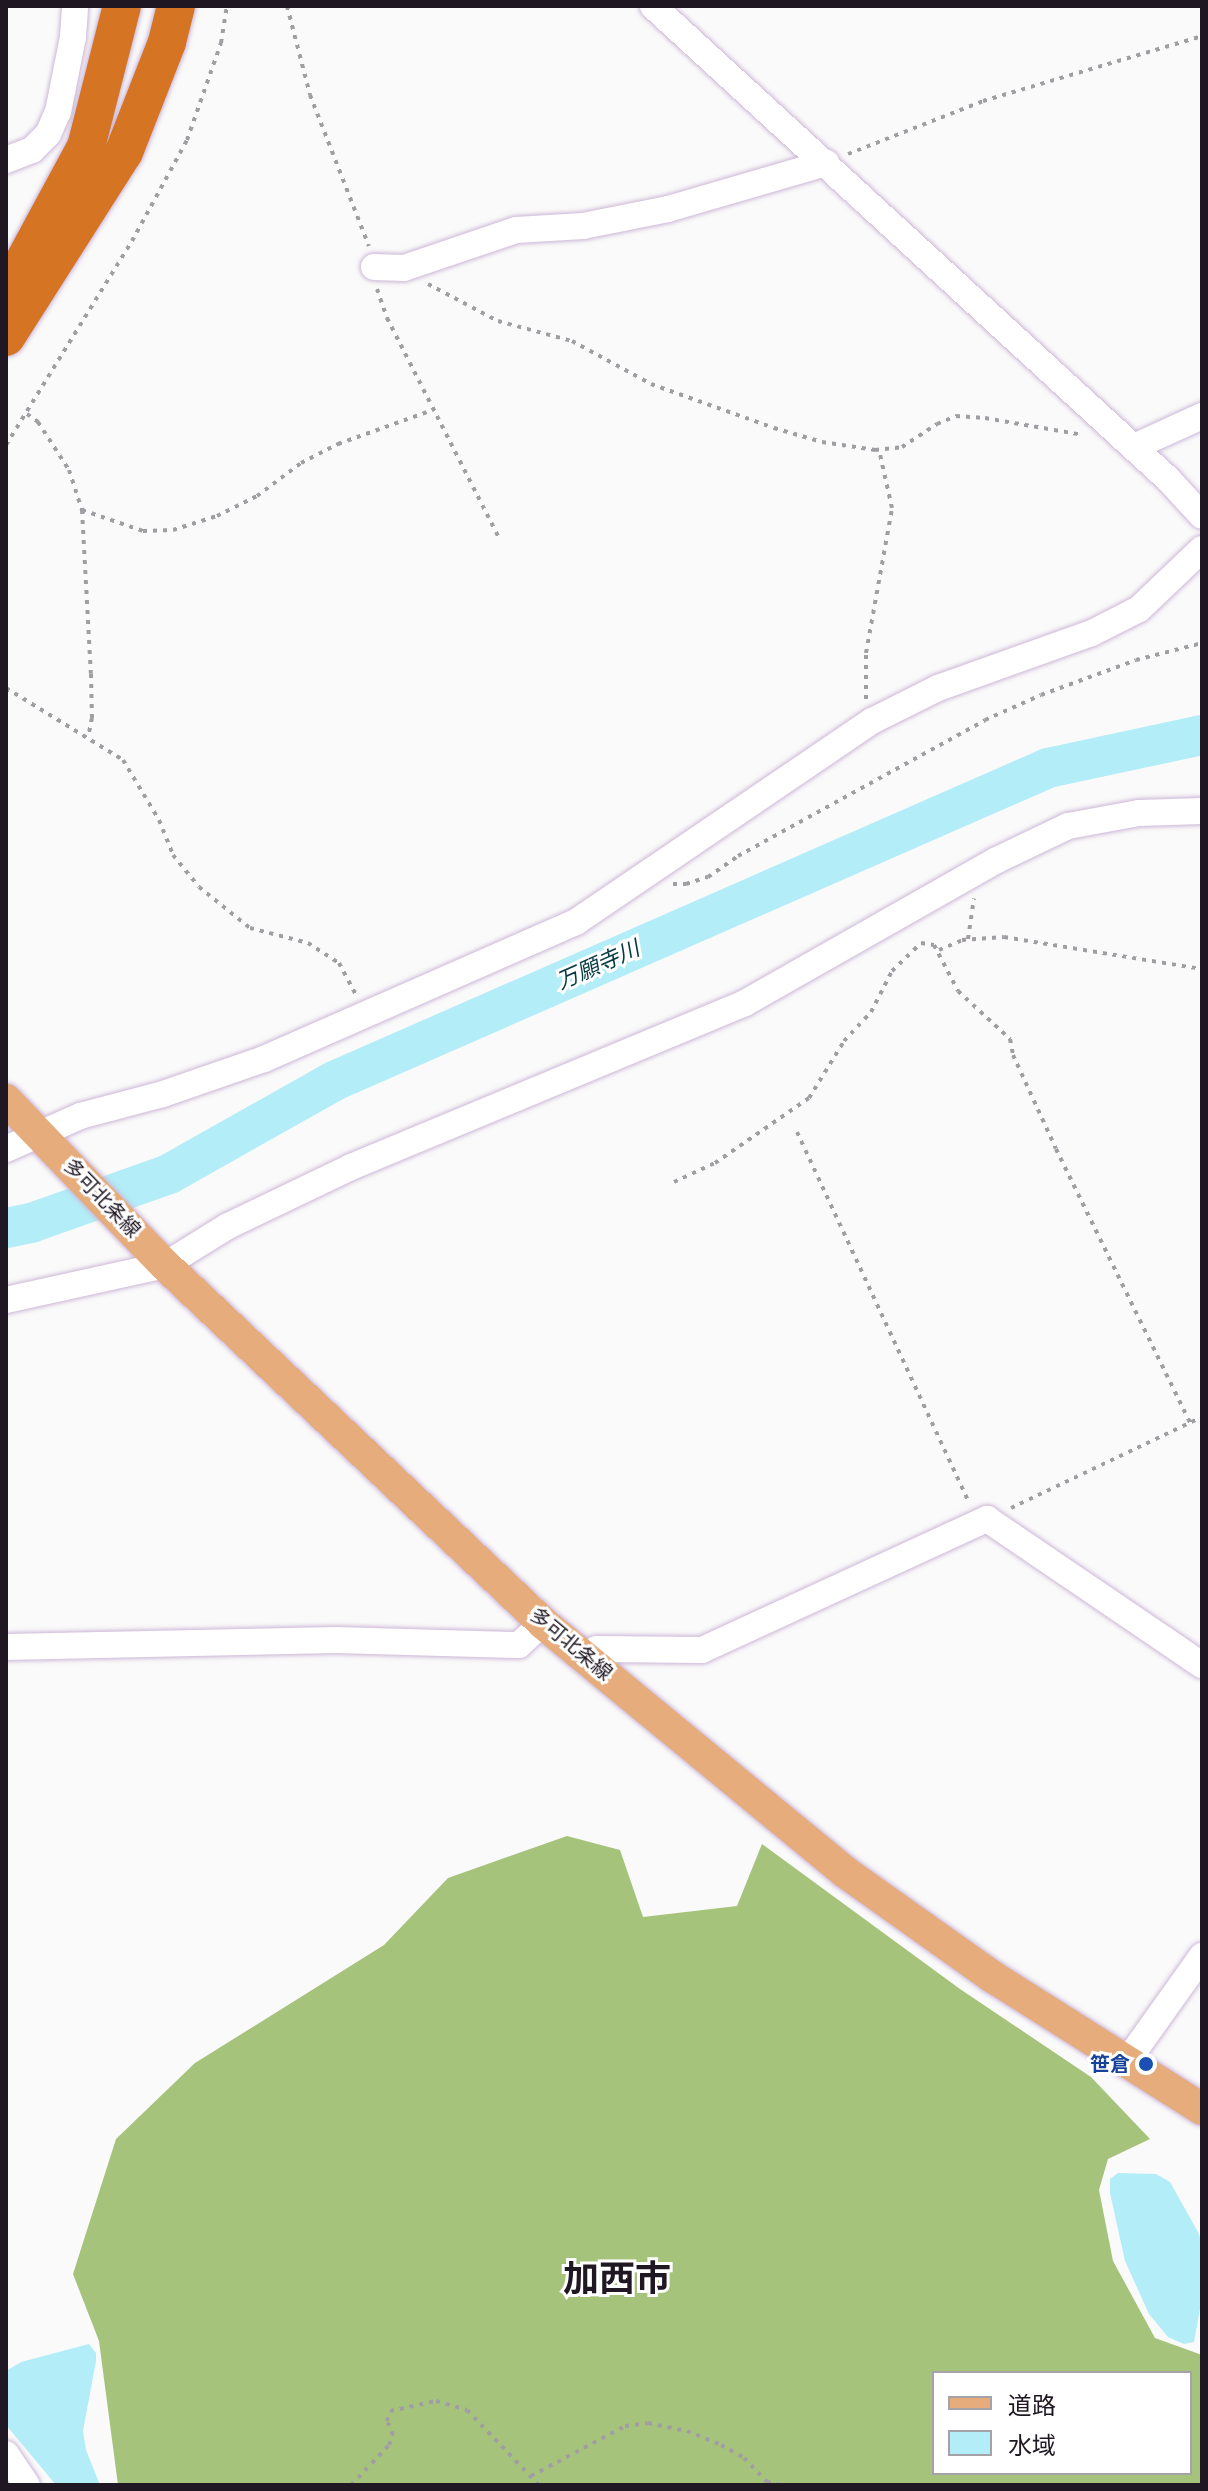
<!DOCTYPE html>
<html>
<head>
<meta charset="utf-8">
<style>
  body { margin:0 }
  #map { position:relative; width:1208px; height:2491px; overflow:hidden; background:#fafafa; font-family:"Roboto Condensed","Noto Sans JP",sans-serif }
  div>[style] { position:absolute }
  .forest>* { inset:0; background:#a6c37b }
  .water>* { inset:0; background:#b2edf8 }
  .river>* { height:40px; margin:-20px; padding:0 20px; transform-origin:20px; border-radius:20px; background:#b2edf8 }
  .path>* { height:4px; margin-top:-2px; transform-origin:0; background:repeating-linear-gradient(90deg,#a19ea3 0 4px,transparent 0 10px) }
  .roads { filter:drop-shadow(0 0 2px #ccb7d7) drop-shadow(0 0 2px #ccb7d7) }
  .minor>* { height:26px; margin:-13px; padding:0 13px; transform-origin:13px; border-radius:13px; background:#fff }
  .major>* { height:32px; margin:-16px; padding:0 16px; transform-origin:16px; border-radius:16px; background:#e6ac7b }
  .highway>* { height:38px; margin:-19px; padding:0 19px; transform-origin:19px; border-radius:19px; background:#d57423 }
  .dots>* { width:22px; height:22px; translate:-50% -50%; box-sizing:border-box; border:4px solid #fff; border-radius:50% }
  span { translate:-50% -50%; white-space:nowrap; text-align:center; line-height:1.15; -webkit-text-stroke:6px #fff; paint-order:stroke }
  .street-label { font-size:20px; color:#1f1823 }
  .transit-label { font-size:20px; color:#164399; font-weight:700 }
  .right { translate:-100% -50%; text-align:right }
  .water-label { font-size:22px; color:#063a43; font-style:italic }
  .town-label { font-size:36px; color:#1f1823; font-weight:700 }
  .frame { position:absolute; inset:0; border:8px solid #1f1823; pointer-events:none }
  .legend { position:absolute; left:932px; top:2371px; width:260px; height:104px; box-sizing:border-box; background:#fff; border:2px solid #a5a3a7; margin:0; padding:10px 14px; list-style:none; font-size:24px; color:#1f1823 }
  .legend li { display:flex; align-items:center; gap:16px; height:40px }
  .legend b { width:40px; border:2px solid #a5a3a7 }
</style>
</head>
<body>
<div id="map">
  <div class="forest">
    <i style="clip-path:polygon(evenodd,567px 1836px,620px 1850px,643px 1917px,737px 1906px,762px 1844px,960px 1989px,1091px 2077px,1150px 2139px,1108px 2159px,1099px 2190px,1113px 2261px,1155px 2338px,1202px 2355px,1202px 2485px,118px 2485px,99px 2341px,73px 2274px,116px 2139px,195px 2063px,384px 1945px,448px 1878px,567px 1836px,934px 2373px,1190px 2373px,1190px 2473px,934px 2473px,934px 2373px)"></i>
  </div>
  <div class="water">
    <i style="clip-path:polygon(1118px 2173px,1156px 2174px,1170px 2182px,1198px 2232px,1202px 2243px,1202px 2298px,1194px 2342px,1184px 2344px,1168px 2337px,1149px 2314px,1125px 2261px,1110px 2193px,1110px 2179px)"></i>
    <i style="clip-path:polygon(89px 2344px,96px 2353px,96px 2361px,83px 2431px,86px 2450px,100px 2485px,56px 2485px,6px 2425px,6px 2371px,21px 2362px)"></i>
  </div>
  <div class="river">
    <i style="left:6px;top:1228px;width:25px;rotate:-11deg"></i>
    <i style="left:31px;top:1223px;width:146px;rotate:-19.5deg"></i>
    <i style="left:169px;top:1174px;width:189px;rotate:-29.4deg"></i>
    <i style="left:334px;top:1081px;width:780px;rotate:-23.67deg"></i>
    <i style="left:1048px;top:768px;width:157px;rotate:-12.1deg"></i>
  </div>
  <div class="path">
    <i style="left:287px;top:6px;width:92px;rotate:75.5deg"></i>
    <i style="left:310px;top:95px;width:162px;rotate:68.7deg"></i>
    <i style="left:848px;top:154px;width:145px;rotate:-21.4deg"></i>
    <i style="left:983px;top:101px;width:228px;rotate:-16.5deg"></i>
    <i style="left:428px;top:284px;width:79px;rotate:27.9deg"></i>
    <i style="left:498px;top:321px;width:77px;rotate:15.1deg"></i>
    <i style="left:572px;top:341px;width:90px;rotate:28.6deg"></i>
    <i style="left:651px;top:384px;width:131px;rotate:19.7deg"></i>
    <i style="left:774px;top:428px;width:50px;rotate:16.3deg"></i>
    <i style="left:822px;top:442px;width:54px;rotate:8.6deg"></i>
    <i style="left:875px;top:450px;width:27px;rotate:-6deg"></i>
    <i style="left:902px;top:447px;width:42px;rotate:-33.3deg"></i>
    <i style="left:937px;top:424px;width:21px;rotate:-23deg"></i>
    <i style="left:956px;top:416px;width:29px;rotate:4deg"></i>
    <i style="left:985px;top:418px;width:99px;rotate:9.8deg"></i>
    <i style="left:377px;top:289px;width:31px;rotate:71deg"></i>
    <i style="left:387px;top:318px;width:247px;rotate:63deg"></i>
    <i style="left:27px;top:414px;width:14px;rotate:36deg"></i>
    <i style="left:38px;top:422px;width:57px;rotate:57.1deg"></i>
    <i style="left:69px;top:470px;width:42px;rotate:72deg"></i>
    <i style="left:82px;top:510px;width:164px;rotate:86.9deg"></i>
    <i style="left:91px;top:674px;width:44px;rotate:88.7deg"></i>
    <i style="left:92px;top:718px;width:19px;rotate:102deg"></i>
    <i style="left:6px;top:445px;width:240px;rotate:-58.3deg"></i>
    <i style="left:132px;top:241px;width:115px;rotate:-61.4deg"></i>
    <i style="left:187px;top:140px;width:103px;rotate:-70.7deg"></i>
    <i style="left:221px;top:43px;width:37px;rotate:-81deg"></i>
    <i style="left:82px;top:510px;width:65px;rotate:19deg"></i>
    <i style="left:143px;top:531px;width:30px;rotate:-2deg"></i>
    <i style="left:173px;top:530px;width:46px;rotate:-17.7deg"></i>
    <i style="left:217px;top:516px;width:45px;rotate:-26.6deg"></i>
    <i style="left:257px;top:496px;width:55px;rotate:-36.9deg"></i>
    <i style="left:301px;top:463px;width:42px;rotate:-27.2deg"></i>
    <i style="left:338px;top:444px;width:101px;rotate:-19.7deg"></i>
    <i style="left:6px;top:688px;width:137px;rotate:31.6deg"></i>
    <i style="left:123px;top:760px;width:70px;rotate:59deg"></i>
    <i style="left:159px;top:820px;width:38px;rotate:68deg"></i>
    <i style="left:173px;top:855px;width:41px;rotate:50.9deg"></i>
    <i style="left:199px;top:887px;width:65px;rotate:38.8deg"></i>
    <i style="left:250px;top:928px;width:60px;rotate:14.5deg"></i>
    <i style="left:308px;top:943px;width:37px;rotate:33deg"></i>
    <i style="left:339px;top:963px;width:36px;rotate:62deg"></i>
    <i style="left:866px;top:699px;width:46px;rotate:-90deg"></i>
    <i style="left:866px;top:653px;width:147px;rotate:-79.8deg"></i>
    <i style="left:892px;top:508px;width:59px;rotate:-102.6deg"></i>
    <i style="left:673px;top:884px;width:13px"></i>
    <i style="left:686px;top:884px;width:23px;rotate:-18deg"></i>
    <i style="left:708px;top:877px;width:37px;rotate:-35deg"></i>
    <i style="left:738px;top:856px;width:282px;rotate:-28.8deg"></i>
    <i style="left:985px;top:720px;width:61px;rotate:-24.1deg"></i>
    <i style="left:1041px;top:695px;width:101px;rotate:-20.2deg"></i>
    <i style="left:1136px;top:660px;width:68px;rotate:-14.4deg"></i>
    <i style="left:968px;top:939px;width:41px;rotate:-81.7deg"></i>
    <i style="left:939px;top:950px;width:25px;rotate:-23deg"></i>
    <i style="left:962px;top:940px;width:42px;rotate:-4.1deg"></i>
    <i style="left:1004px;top:937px;width:201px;rotate:9.2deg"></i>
    <i style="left:797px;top:1132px;width:409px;rotate:65.1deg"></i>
    <i style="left:674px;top:1182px;width:45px;rotate:-24.9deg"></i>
    <i style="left:715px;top:1163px;width:114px;rotate:-34.7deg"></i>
    <i style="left:809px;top:1098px;width:67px;rotate:-58.4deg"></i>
    <i style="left:844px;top:1041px;width:40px;rotate:-47deg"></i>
    <i style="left:871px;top:1012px;width:46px;rotate:-62.9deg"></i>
    <i style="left:892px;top:971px;width:40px;rotate:-44deg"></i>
    <i style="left:921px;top:943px;width:13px;rotate:9deg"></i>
    <i style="left:934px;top:945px;width:52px;rotate:62.4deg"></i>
    <i style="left:958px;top:991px;width:71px;rotate:42.7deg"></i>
    <i style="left:1010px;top:1039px;width:16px;rotate:79deg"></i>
    <i style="left:1013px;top:1055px;width:103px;rotate:65.4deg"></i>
    <i style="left:1056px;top:1149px;width:305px;rotate:63.9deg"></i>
    <i style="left:1011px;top:1508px;width:212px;rotate:-25.5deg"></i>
    <i style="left:531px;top:2476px;width:106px;rotate:-28deg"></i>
    <i style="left:625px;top:2426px;width:23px;rotate:-7deg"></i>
    <i style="left:648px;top:2423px;width:40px;rotate:12deg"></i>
    <i style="left:687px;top:2431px;width:37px;rotate:22deg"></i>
    <i style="left:721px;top:2445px;width:26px;rotate:29deg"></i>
    <i style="left:744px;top:2458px;width:33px;rotate:46deg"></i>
    <i style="left:767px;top:2482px;width:14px;rotate:12deg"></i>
    <i style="left:351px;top:2485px;width:55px;rotate:-46.5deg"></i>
    <i style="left:389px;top:2445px;width:11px;rotate:-68deg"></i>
    <i style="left:393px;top:2435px;width:15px;rotate:-113deg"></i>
    <i style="left:387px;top:2421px;width:10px;rotate:-73deg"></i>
    <i style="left:390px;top:2411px;width:47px;rotate:-12.3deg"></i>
    <i style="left:436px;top:2401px;width:32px;rotate:16deg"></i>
    <i style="left:467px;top:2410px;width:104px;rotate:46.2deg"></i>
  </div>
  <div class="roads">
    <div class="minor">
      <i style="left:653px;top:6px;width:699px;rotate:42.57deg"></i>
      <i style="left:1168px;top:479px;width:50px;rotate:47.4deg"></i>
      <i style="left:6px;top:160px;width:28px;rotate:-21deg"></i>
      <i style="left:32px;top:150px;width:23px;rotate:-45deg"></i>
      <i style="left:48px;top:134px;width:24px;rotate:-66deg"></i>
      <i style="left:58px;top:112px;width:76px;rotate:-78.7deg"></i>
      <i style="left:73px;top:37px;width:31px;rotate:-86deg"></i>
      <i style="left:374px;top:267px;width:30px;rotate:2deg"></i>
      <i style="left:404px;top:268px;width:118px;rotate:-18.7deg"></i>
      <i style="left:516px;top:230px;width:67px;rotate:-3.4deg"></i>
      <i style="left:583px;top:226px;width:87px;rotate:-11.3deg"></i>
      <i style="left:668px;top:209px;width:165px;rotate:-16.2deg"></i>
      <i style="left:1134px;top:447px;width:75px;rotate:-24.5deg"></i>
      <i style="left:6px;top:1149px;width:81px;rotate:-24deg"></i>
      <i style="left:80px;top:1116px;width:86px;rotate:-14.8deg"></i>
      <i style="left:163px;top:1094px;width:107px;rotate:-19.1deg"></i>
      <i style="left:264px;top:1059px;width:341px;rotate:-23.7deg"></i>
      <i style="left:576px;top:922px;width:358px;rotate:-34.2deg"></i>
      <i style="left:872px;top:721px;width:74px;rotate:-26.6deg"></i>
      <i style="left:938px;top:688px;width:164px;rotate:-19.7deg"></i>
      <i style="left:1092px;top:633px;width:53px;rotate:-27.1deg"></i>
      <i style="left:1139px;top:609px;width:87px;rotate:-43.6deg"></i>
      <i style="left:6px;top:1300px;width:163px;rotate:-12.4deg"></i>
      <i style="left:165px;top:1265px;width:74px;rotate:-31.8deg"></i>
      <i style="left:228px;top:1226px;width:136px;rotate:-25.6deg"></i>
      <i style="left:351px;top:1167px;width:427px;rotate:-22.6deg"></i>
      <i style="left:745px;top:1003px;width:288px;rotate:-29.6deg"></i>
      <i style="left:995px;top:861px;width:81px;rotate:-25.6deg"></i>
      <i style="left:1068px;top:826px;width:72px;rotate:-10.4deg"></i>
      <i style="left:1139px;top:813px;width:63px;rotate:-1.8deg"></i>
      <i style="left:6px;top:1647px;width:330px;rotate:-1.2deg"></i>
      <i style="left:336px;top:1640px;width:183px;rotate:1.6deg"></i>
      <i style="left:519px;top:1645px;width:33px;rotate:-43deg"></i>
      <i style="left:584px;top:1655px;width:14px;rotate:-25deg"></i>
      <i style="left:597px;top:1649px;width:105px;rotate:0.5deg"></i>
      <i style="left:702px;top:1650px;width:314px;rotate:-24.7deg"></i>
      <i style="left:987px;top:1519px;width:260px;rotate:34.2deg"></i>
      <i style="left:1125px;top:2064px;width:133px;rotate:-54.5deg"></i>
      <i style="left:6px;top:2454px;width:37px;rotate:56deg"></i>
    </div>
    <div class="major">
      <i style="left:6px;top:1100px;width:229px;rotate:46.1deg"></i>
      <i style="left:165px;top:1265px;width:521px;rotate:43.44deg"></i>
      <i style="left:543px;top:1623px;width:391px;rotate:39.5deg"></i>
      <i style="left:845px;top:1872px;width:181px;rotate:35.4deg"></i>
      <i style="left:993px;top:1977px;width:247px;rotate:32.3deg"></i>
    </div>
    <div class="highway">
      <i style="left:8px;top:291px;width:164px;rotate:-61.6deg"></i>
      <i style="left:86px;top:147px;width:146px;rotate:-75.7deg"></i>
      <i style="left:6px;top:337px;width:219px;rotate:-57.5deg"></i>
      <i style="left:124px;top:152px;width:118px;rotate:-68.6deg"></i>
      <i style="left:167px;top:42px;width:37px;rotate:-76deg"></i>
    </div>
  </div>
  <div class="dots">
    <i style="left:1146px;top:2064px;background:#1a4fb4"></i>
  </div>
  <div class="street-label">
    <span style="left:102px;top:1198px;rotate:46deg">多可北条線</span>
    <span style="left:571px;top:1644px;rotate:40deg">多可北条線</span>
  </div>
  <div class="transit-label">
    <span class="right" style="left:1130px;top:2064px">笹倉</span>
  </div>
  <div class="water-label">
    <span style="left:598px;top:965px;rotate:-24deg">万願寺川</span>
  </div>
  <div class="town-label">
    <span style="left:617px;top:2280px">加西市</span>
  </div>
  <div class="frame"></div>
  <ul class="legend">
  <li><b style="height:10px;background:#e6ac7b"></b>道路</li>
  <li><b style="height:22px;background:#b2edf8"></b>水域</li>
  </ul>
</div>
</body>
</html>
